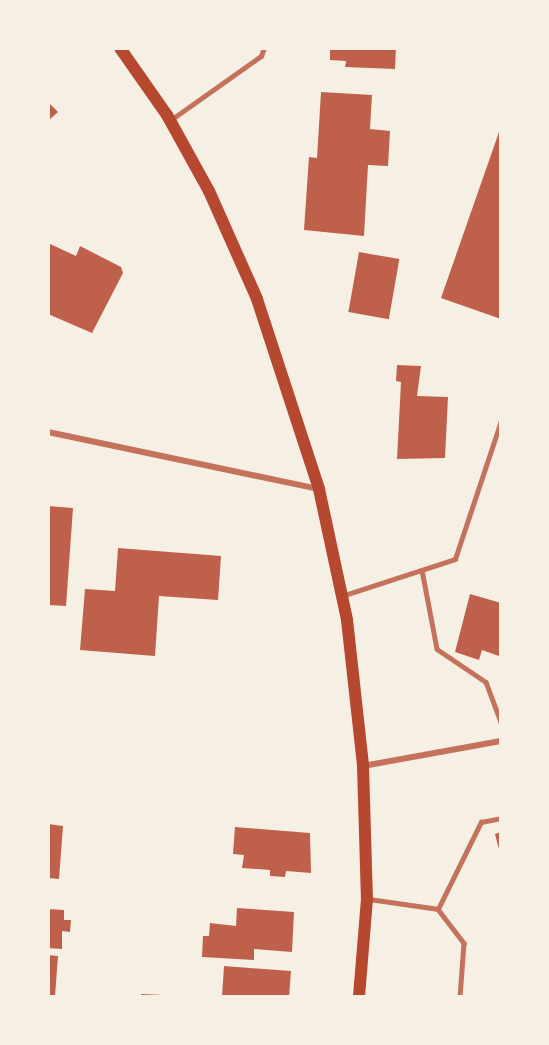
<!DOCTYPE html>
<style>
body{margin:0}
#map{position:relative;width:549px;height:1045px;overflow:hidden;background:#f6efe4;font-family:Quicksand,sans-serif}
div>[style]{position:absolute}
.building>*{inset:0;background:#bf614a;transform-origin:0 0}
.service>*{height:4.5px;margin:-2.25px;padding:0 2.25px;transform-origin:2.25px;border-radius:2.25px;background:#c5725c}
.minor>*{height:6px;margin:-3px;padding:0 3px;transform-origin:3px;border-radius:3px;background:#c5725c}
.secondary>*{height:12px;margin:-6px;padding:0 6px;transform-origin:6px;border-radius:6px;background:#b5482f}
span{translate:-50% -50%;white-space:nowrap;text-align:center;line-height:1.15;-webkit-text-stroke:5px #f6efe4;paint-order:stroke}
.frame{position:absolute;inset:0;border:50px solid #f6efe4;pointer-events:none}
</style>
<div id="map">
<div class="building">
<div style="clip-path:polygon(330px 48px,396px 48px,395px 69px,345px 67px,346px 61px,330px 60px)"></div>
<div style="clip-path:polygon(321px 92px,372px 95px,370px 129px,390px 131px,388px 166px,368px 165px,364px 236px,304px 230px,309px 157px,317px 158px)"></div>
<div style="clip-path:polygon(48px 102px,58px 112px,48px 121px)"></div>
<div style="clip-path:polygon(499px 132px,501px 133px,501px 319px,441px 298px)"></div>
<div style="clip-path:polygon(48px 243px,76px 256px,80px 246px,121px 267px,123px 273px,92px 333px,48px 314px)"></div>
<div style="left:359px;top:252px;width:41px;height:61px;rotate:10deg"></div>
<div style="clip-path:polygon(397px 365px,421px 366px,417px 396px,448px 397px,445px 458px,397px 459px,401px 382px,396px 381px)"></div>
<div style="clip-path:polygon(48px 506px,73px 508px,66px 606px,48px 605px)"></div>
<div style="clip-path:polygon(118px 548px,221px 556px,218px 600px,159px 596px,155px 656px,80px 650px,85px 589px,115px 591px)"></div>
<div style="clip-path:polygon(470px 594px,501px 603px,499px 656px,482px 650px,479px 660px,455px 652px)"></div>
<div style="clip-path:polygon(48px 824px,63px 826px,59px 879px,48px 878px)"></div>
<div style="clip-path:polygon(235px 827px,310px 833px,311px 873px,286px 871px,285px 877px,270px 876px,270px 870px,242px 868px,244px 855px,233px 854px)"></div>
<div style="clip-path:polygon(501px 832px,501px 853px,500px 853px,495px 834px)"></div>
<div style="clip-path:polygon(237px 908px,294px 912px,292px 952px,254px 949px,254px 960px,202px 957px,203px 936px,209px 936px,210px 923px,236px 926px)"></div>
<div style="clip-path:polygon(48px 909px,64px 910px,64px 920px,71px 920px,70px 932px,62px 931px,62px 949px,48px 948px)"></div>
<div style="clip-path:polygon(48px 955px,58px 956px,55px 996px,48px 995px)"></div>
<div style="clip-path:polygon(224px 966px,291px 971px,289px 997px,222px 997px)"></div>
<div style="clip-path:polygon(141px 994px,164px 995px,164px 997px,141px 997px)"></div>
</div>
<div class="service">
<div style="left:172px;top:119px;width:109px;rotate:-35.3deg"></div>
<div style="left:261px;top:56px;width:9px;rotate:-69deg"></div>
<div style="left:422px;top:570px;width:80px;rotate:79.2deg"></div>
<div style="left:437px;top:649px;width:59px;rotate:34deg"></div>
<div style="left:486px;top:682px;width:43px;rotate:69.4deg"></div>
<div style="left:342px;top:596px;width:119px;rotate:-18.1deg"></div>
<div style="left:455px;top:559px;width:145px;rotate:-71.6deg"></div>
<div style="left:369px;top:899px;width:70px;rotate:8.2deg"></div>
<div style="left:438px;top:909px;width:43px;rotate:52.6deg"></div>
<div style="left:464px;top:943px;width:54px;rotate:94.2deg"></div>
<div style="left:438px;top:909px;width:97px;rotate:-63.7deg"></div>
<div style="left:481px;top:822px;width:20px;rotate:-11deg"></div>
</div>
<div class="minor">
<div style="left:48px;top:432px;width:276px;rotate:11.9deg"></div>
<div style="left:363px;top:766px;width:140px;rotate:-10.3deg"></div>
</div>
<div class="secondary">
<div style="left:120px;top:48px;width:82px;rotate:55deg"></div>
<div style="left:167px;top:115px;width:87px;rotate:61.1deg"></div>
<div style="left:209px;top:191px;width:118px;rotate:66deg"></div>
<div style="left:257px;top:299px;width:200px;rotate:71.9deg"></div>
<div style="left:319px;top:489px;width:134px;rotate:77.9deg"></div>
<div style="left:347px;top:620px;width:147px;rotate:83.7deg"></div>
<div style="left:363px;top:766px;width:133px;rotate:88.3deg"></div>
<div style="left:367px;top:899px;width:98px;rotate:94.7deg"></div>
</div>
<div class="frame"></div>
</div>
